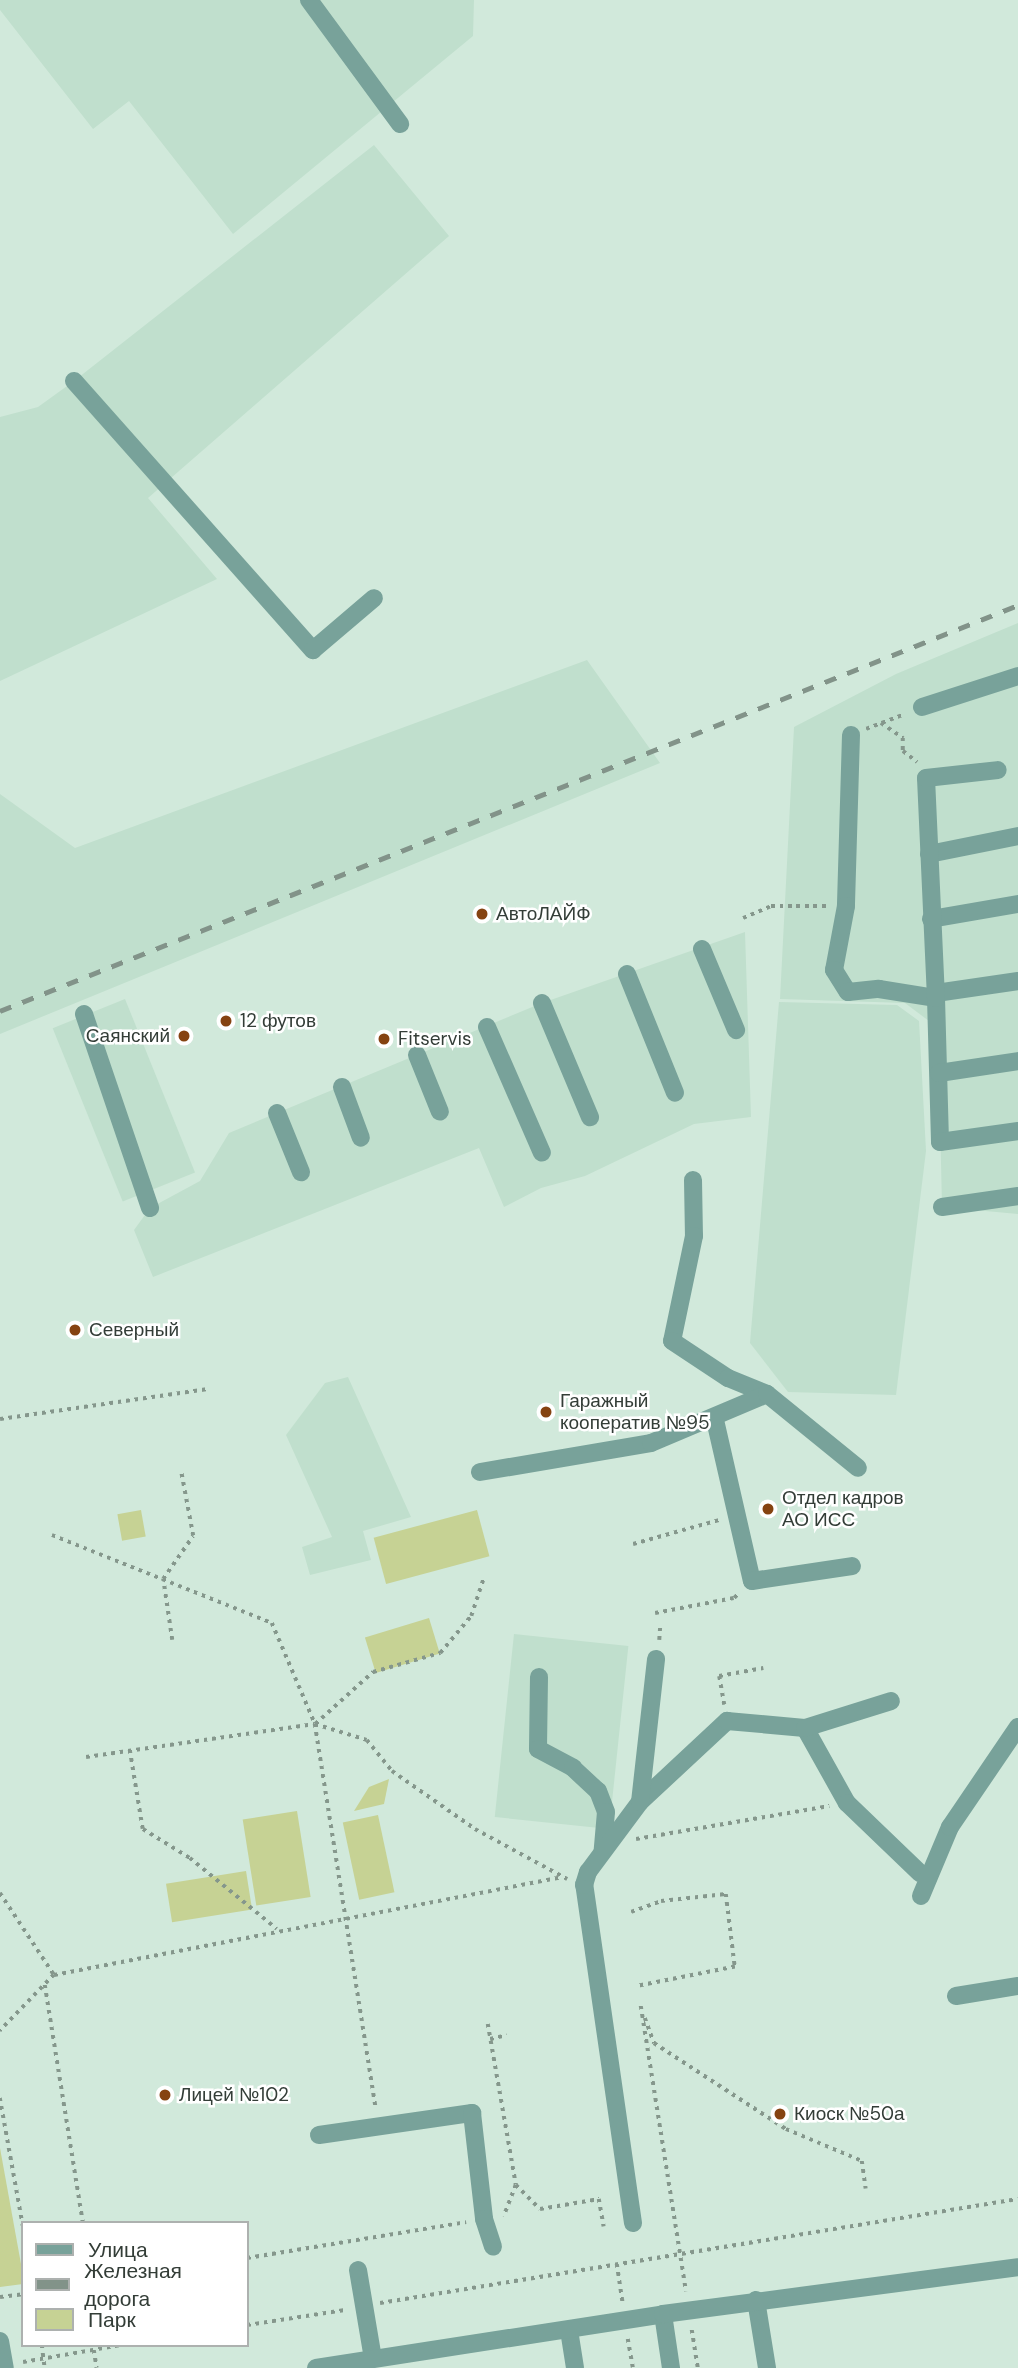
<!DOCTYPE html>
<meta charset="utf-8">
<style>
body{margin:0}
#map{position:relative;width:1018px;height:2368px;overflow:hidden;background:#d1e9db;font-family:"DM Sans",sans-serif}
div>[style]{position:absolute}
.built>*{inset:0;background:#c0dfcd;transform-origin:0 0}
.green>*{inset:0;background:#c6d294;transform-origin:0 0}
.path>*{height:3.5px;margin-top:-1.75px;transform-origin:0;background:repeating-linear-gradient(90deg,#85978c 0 3.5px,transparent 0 8.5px)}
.minor>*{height:18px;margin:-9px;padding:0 9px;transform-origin:9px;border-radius:9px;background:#78a29a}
.rail>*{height:5px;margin-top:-2.5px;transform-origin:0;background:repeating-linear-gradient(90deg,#829389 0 12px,transparent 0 24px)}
.dots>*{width:19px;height:19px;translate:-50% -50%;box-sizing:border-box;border:4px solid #fff;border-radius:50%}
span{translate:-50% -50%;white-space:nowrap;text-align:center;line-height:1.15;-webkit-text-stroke:5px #fff;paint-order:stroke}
.poi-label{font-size:19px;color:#333d37}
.left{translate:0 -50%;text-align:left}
.right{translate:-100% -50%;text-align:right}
.legend{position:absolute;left:21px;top:2221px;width:228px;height:126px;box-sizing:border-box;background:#fff;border:2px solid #adb1af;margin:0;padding:9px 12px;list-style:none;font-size:21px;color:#333d37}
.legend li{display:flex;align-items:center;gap:14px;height:35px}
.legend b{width:35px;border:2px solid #adb1af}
</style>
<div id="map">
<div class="built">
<div style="clip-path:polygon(0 0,474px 0,473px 36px,233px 234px,129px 101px,93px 129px,0 10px)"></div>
<div style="clip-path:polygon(374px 145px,449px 236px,148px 498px,217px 579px,0 681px,0 417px,38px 407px,74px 381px)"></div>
<div style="clip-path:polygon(1018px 623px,1018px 1214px,942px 1207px,939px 1073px,929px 1021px,905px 1003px,780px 999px,794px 727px,896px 674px)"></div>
<div style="clip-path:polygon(587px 660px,660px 763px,0 1034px,0 794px,75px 848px)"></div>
<div style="clip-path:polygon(745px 932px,751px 1117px,694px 1124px,585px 1176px,541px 1188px,504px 1207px,479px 1148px,153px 1277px,134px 1230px,150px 1208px,200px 1181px,229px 1133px,542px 1003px)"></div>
<div style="left:125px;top:999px;width:187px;height:78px;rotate:68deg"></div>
<div style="clip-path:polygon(779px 1002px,897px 1005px,919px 1021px,926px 1151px,896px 1395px,788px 1392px,750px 1343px)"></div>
<div style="clip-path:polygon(348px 1377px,411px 1517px,363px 1531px,371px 1560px,310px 1575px,302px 1547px,332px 1537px,286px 1435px,325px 1383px)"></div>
<div style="left:514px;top:1634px;width:115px;height:184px;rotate:6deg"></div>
</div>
<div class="green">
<div style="left:141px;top:1510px;width:27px;height:24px;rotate:80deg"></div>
<div style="left:477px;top:1510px;width:48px;height:107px;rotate:75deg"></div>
<div style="left:429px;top:1618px;width:37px;height:67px;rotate:73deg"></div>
<div style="clip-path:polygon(389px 1779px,384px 1804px,354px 1811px,369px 1787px)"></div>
<div style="left:297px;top:1811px;width:87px;height:55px;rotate:81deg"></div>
<div style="left:378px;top:1815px;width:79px;height:36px;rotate:78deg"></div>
<div style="left:246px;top:1871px;width:39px;height:81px;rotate:81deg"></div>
<div style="clip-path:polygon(0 2148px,23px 2275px,23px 2284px,0 2287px)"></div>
</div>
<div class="path">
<div style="left:881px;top:723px;width:27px;rotate:34deg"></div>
<div style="left:903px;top:738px;width:13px;rotate:90deg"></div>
<div style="left:903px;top:751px;width:18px;rotate:38deg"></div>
<div style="left:866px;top:729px;width:42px;rotate:-21deg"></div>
<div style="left:743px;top:918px;width:30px;rotate:-23deg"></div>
<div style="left:771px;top:906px;width:58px"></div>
<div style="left:0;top:1419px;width:210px;rotate:-8.2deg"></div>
<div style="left:52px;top:1535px;width:237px;rotate:21.8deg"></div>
<div style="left:272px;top:1623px;width:110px;rotate:66.9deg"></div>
<div style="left:315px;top:1724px;width:390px;rotate:81deg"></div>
<div style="left:633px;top:1544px;width:89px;rotate:-15.6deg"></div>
<div style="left:655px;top:1613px;width:80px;rotate:-10.8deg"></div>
<div style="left:734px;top:1598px;width:8px;rotate:-45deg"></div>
<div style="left:172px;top:1640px;width:62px;rotate:-98.4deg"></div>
<div style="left:163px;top:1579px;width:52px;rotate:-55.1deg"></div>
<div style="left:193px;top:1536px;width:65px;rotate:-100.6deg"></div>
<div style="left:659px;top:1640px;width:15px;rotate:-86deg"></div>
<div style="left:724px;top:1705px;width:29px;rotate:-100deg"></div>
<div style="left:719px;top:1676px;width:45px;rotate:-10.3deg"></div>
<div style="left:315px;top:1724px;width:78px;rotate:-41.9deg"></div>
<div style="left:373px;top:1672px;width:70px;rotate:-15.8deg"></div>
<div style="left:440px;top:1653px;width:48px;rotate:-50deg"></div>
<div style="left:471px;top:1616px;width:41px;rotate:-71.6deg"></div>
<div style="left:130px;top:1750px;width:80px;rotate:80.7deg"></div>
<div style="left:143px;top:1829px;width:55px;rotate:31.7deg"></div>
<div style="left:190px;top:1858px;width:112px;rotate:39.2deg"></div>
<div style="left:86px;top:1757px;width:231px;rotate:-8.2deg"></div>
<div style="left:315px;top:1724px;width:54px;rotate:17.1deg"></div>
<div style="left:367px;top:1740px;width:40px;rotate:51deg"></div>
<div style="left:392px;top:1771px;width:101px;rotate:34.9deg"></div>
<div style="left:475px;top:1829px;width:105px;rotate:28.5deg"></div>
<div style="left:636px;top:1839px;width:196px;rotate:-9.7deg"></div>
<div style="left:0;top:1893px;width:98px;rotate:56.6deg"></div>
<div style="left:54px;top:1975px;width:78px;rotate:134deg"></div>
<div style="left:631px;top:1912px;width:32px;rotate:-20deg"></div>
<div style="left:661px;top:1901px;width:65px;rotate:-6.1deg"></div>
<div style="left:726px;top:1894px;width:74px;rotate:83deg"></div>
<div style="left:735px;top:1967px;width:98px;rotate:168.8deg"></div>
<div style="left:54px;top:1975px;width:518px;rotate:-10.9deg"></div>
<div style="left:45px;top:1985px;width:241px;rotate:80.9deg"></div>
<div style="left:641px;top:2006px;width:289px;rotate:81deg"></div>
<div style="left:645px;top:2018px;width:27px;rotate:70deg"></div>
<div style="left:654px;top:2043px;width:158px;rotate:33.1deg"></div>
<div style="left:786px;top:2129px;width:82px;rotate:22.8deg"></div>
<div style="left:862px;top:2161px;width:28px;rotate:82deg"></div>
<div style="left:488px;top:2024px;width:163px;rotate:80.1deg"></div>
<div style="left:516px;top:2185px;width:34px;rotate:111deg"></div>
<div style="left:490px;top:2039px;width:17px;rotate:-13deg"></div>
<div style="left:0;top:2098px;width:130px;rotate:79.8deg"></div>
<div style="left:516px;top:2185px;width:34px;rotate:45deg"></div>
<div style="left:540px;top:2209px;width:60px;rotate:-9.6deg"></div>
<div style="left:599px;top:2199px;width:28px;rotate:80deg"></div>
<div style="left:247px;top:2258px;width:222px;rotate:-9.3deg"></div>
<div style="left:617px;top:2264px;width:40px;rotate:81.5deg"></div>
<div style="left:0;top:2297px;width:23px;rotate:-7deg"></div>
<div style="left:380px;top:2303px;width:646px;rotate:-9.26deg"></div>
<div style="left:247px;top:2325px;width:99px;rotate:-8.7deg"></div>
<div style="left:692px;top:2330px;width:38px;rotate:81deg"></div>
<div style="left:628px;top:2339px;width:29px;rotate:80deg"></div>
<div style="left:42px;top:2345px;width:23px;rotate:83deg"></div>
<div style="left:94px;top:2350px;width:18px;rotate:81deg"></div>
<div style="left:23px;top:2362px;width:99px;rotate:-9.8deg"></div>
</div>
<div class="minor">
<div style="left:309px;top:0;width:154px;rotate:53.7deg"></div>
<div style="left:74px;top:381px;width:360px;rotate:48.4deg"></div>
<div style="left:313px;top:650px;width:80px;rotate:-40.4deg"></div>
<div style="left:922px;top:707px;width:101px;rotate:-17.9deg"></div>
<div style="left:851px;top:735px;width:171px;rotate:91.7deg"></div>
<div style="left:846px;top:906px;width:65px;rotate:100.6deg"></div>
<div style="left:834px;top:970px;width:26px;rotate:58deg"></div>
<div style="left:848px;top:992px;width:31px;rotate:-6deg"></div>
<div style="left:879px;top:989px;width:58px;rotate:9deg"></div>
<div style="left:936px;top:998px;width:144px;rotate:88.4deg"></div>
<div style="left:940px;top:1142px;width:79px;rotate:-8deg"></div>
<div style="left:929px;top:854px;width:91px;rotate:-11.4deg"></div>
<div style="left:931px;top:919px;width:88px;rotate:-9.8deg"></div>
<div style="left:702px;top:949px;width:88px;rotate:67.2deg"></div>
<div style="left:627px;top:974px;width:128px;rotate:68deg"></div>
<div style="left:936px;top:993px;width:83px;rotate:-8.3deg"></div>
<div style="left:936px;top:998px;width:220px;rotate:-92.6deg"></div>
<div style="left:926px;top:778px;width:72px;rotate:-6.3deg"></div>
<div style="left:542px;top:1003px;width:124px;rotate:67.2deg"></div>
<div style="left:84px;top:1014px;width:205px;rotate:71.2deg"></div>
<div style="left:487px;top:1027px;width:137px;rotate:66.4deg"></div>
<div style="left:417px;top:1055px;width:61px;rotate:68deg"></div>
<div style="left:939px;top:1073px;width:80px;rotate:-8.6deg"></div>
<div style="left:342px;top:1087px;width:54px;rotate:69.6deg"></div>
<div style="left:277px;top:1113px;width:64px;rotate:67.9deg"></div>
<div style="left:693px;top:1180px;width:56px;rotate:89deg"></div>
<div style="left:694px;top:1236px;width:107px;rotate:101.8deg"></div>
<div style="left:672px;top:1341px;width:67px;rotate:33.5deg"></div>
<div style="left:728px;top:1378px;width:42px;rotate:22.3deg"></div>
<div style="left:942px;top:1207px;width:77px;rotate:-8.2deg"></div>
<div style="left:715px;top:1420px;width:165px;rotate:77.1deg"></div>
<div style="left:752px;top:1581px;width:101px;rotate:-8.5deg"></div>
<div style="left:480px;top:1472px;width:173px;rotate:-9.6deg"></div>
<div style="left:651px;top:1443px;width:126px;rotate:-22.9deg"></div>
<div style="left:767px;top:1394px;width:117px;rotate:39.1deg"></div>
<div style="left:539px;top:1677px;width:72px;rotate:90.8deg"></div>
<div style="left:538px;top:1749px;width:40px;rotate:28deg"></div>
<div style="left:573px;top:1768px;width:34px;rotate:43deg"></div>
<div style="left:598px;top:1791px;width:22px;rotate:69deg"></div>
<div style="left:606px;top:1812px;width:38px;rotate:95deg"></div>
<div style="left:805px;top:1728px;width:86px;rotate:60.8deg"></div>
<div style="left:847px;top:1803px;width:101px;rotate:43.8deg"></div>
<div style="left:640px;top:1802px;width:119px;rotate:-43deg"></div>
<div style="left:727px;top:1721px;width:78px;rotate:5.1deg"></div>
<div style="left:805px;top:1728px;width:90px;rotate:-17.4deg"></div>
<div style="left:921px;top:1896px;width:75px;rotate:-67.2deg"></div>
<div style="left:950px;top:1827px;width:121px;rotate:-55.8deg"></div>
<div style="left:956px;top:1996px;width:63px;rotate:-9.2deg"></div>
<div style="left:319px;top:2135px;width:155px;rotate:-8.2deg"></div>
<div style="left:472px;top:2113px;width:107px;rotate:83.5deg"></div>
<div style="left:484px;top:2219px;width:29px;rotate:72deg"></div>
<div style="left:633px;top:2223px;width:342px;rotate:-98.2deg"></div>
<div style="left:584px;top:1885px;width:14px;rotate:-73deg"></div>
<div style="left:588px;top:1872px;width:87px;rotate:-53.4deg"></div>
<div style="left:640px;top:1802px;width:144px;rotate:-83.6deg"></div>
<div style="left:358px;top:2270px;width:90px;rotate:80.4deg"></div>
<div style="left:756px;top:2300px;width:69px;rotate:80.8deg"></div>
<div style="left:663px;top:2314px;width:55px;rotate:81.6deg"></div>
<div style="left:569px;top:2330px;width:38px;rotate:81deg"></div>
<div style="left:0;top:2341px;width:27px;rotate:80deg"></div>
<div style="left:316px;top:2368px;width:351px;rotate:-8.8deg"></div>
<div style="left:663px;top:2314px;width:358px;rotate:-7.5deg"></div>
</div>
<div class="rail">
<div style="left:0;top:1011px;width:1096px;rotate:-21.74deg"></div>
</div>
<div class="dots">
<div style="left:482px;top:914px;background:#854311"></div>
<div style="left:226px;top:1021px;background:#854311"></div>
<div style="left:184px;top:1036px;background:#854311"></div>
<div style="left:384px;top:1039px;background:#854311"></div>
<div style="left:75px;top:1330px;background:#854311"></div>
<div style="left:546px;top:1412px;background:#854311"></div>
<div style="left:768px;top:1509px;background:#854311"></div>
<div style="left:165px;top:2095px;background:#854311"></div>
<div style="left:780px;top:2114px;background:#854311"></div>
</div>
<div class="poi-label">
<span class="left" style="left:496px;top:914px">АвтоЛАЙФ</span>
<span class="left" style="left:240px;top:1021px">12 футов</span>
<span class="right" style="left:170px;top:1036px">Саянский</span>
<span class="left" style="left:398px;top:1039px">Fitservis</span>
<span class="left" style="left:89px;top:1330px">Северный</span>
<span class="left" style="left:560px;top:1412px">Гаражный<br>кооператив №95</span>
<span class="left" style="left:782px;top:1509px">Отдел кадров<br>АО ИСС</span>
<span class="left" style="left:179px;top:2095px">Лицей №102</span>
<span class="left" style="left:794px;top:2114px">Киоск №50а</span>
</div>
<ul class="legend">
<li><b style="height:9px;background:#78a29a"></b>Улица</li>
<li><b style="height:9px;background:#829389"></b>Железная дорога</li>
<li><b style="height:19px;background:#c6d294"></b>Парк</li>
</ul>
</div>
